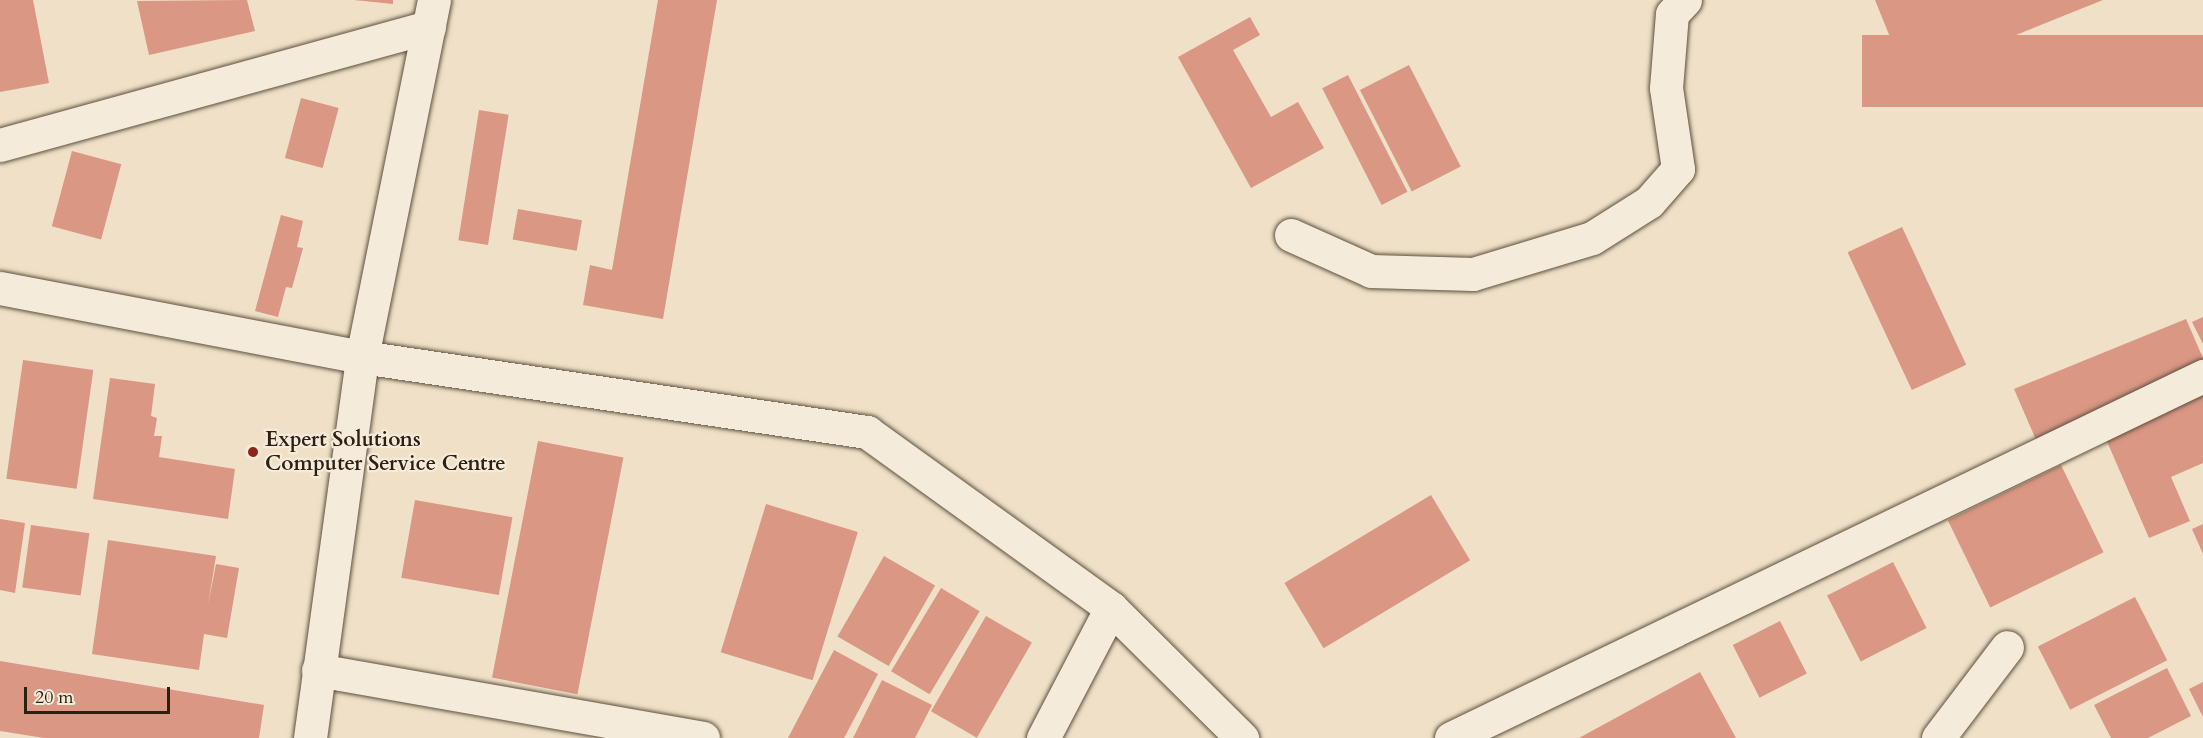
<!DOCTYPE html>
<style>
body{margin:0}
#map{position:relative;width:2203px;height:738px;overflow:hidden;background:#efe0c7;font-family:Cardo,serif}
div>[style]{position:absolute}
.building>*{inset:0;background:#d99784;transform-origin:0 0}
.roads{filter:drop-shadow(0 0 2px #5e503e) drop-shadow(0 0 2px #5e503e)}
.minor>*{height:33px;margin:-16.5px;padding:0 16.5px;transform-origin:16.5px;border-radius:16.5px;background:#f5ebdb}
.dots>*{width:16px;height:16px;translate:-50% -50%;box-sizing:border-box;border:3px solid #f5ebdb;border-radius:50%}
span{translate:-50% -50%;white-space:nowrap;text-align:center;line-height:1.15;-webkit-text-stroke:4.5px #f5ebdb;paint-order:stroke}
.poi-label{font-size:21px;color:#2e2010;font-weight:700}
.left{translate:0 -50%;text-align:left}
.scale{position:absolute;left:24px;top:687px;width:146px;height:27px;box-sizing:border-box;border:3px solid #2e2010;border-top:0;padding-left:8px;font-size:18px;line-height:21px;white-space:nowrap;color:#2e2010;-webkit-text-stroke:4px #f5ebdb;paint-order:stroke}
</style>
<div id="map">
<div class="building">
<div style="clip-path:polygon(0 0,33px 0,49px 83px,0 92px)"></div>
<div style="clip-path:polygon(247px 0,255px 31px,149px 55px,137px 1px)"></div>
<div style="clip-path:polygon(354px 0,393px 0,393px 4px)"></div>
<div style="clip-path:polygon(658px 0,717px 0,663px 319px,583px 305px,590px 265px,612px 270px)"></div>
<div style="clip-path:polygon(1875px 0,2103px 0,1907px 79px)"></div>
<div style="clip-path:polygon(1250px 17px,1260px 35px,1233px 50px,1271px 117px,1298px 102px,1324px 148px,1251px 188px,1178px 57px)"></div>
<div style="left:2203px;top:35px;width:72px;height:341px;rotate:90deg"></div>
<div style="left:1409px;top:65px;width:114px;height:55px;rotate:63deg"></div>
<div style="left:1348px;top:75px;width:131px;height:29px;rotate:63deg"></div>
<div style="left:301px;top:98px;width:39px;height:62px;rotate:15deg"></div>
<div style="left:479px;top:110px;width:30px;height:132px;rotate:9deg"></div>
<div style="left:72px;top:151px;width:51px;height:78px;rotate:15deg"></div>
<div style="left:518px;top:209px;width:65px;height:31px;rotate:10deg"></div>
<div style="clip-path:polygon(281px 215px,303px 221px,297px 247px,303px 248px,292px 288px,286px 287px,278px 317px,255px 311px)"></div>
<div style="left:1902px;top:227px;width:152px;height:60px;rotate:65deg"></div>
<div style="clip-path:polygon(2203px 317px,2203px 344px,2192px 322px)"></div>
<div style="clip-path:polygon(2186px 319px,2203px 358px,2203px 372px,2036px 440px,2014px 389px)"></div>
<div style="left:23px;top:360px;width:71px;height:120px;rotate:8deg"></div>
<div style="clip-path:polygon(110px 378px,155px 384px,151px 416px,157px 418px,154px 436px,162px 436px,159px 457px,235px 469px,228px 519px,93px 499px)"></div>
<div style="clip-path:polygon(2203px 395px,2203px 463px,2171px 477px,2190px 521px,2149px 538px,2105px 437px)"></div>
<div style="left:538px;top:441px;width:87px;height:241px;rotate:11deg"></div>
<div style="left:2061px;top:465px;width:97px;height:126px;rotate:64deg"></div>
<div style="left:1431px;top:495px;width:76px;height:171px;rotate:59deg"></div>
<div style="left:415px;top:500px;width:99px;height:79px;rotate:10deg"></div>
<div style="left:766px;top:504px;width:96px;height:155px;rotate:17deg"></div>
<div style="clip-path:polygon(0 519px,25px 523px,15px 593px,0 590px)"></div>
<div style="clip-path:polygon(2203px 524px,2203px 554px,2192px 529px)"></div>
<div style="left:31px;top:525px;width:59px;height:63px;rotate:8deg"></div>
<div style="clip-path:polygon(108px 540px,216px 556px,208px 605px,216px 564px,239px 568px,227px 638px,204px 634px,199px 670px,92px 654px)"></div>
<div style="left:884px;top:556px;width:59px;height:93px;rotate:30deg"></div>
<div style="left:1893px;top:562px;width:74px;height:74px;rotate:63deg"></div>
<div style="left:941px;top:588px;width:45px;height:97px;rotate:31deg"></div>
<div style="left:2135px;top:597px;width:71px;height:109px;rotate:63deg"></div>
<div style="left:986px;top:616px;width:53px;height:110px;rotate:30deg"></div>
<div style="left:1780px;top:621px;width:59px;height:53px;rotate:63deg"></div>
<div style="clip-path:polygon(834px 650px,878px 674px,844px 738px,788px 738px)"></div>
<div style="clip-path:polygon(0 661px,264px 705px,259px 738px,44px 738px,0 731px)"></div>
<div style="clip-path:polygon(2167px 668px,2191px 716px,2148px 738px,2111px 738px,2094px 705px)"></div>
<div style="clip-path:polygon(1700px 672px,1736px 738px,1579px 738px)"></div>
<div style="clip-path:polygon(882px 680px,932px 705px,915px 738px,853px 738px)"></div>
<div style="clip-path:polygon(2203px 682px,2203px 717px,2189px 689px)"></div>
</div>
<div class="roads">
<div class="minor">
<div style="left:0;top:145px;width:445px;rotate:-15.4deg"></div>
<div style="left:1291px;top:235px;width:88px;rotate:24.2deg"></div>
<div style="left:1371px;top:271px;width:102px;rotate:1.7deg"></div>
<div style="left:1473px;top:274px;width:124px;rotate:-16.8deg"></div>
<div style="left:1592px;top:238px;width:67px;rotate:-32.3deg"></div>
<div style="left:1649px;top:202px;width:44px;rotate:-48.7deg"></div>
<div style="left:1678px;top:169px;width:82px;rotate:-98.4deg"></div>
<div style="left:1666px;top:88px;width:74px;rotate:-85.4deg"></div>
<div style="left:1672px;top:14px;width:19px;rotate:-47deg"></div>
<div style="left:0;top:288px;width:369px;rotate:10.8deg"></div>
<div style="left:362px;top:357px;width:511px;rotate:8.45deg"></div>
<div style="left:867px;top:432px;width:301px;rotate:35.8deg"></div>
<div style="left:1111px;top:608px;width:147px;rotate:117.6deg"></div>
<div style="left:1111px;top:608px;width:185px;rotate:44.8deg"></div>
<div style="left:318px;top:670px;width:391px;rotate:10deg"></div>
<div style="left:310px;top:738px;width:385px;rotate:-82.2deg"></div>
<div style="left:362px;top:357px;width:364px;rotate:-78.6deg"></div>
<div style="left:1451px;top:738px;width:835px;rotate:-25.71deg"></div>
<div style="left:1938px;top:738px;width:114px;rotate:-52.8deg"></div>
</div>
</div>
<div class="dots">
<div style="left:253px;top:452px;background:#8f2418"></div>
</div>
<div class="poi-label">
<span class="left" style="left:265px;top:452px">Expert Solutions<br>Computer Service Centre</span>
</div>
<div class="scale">20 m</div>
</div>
